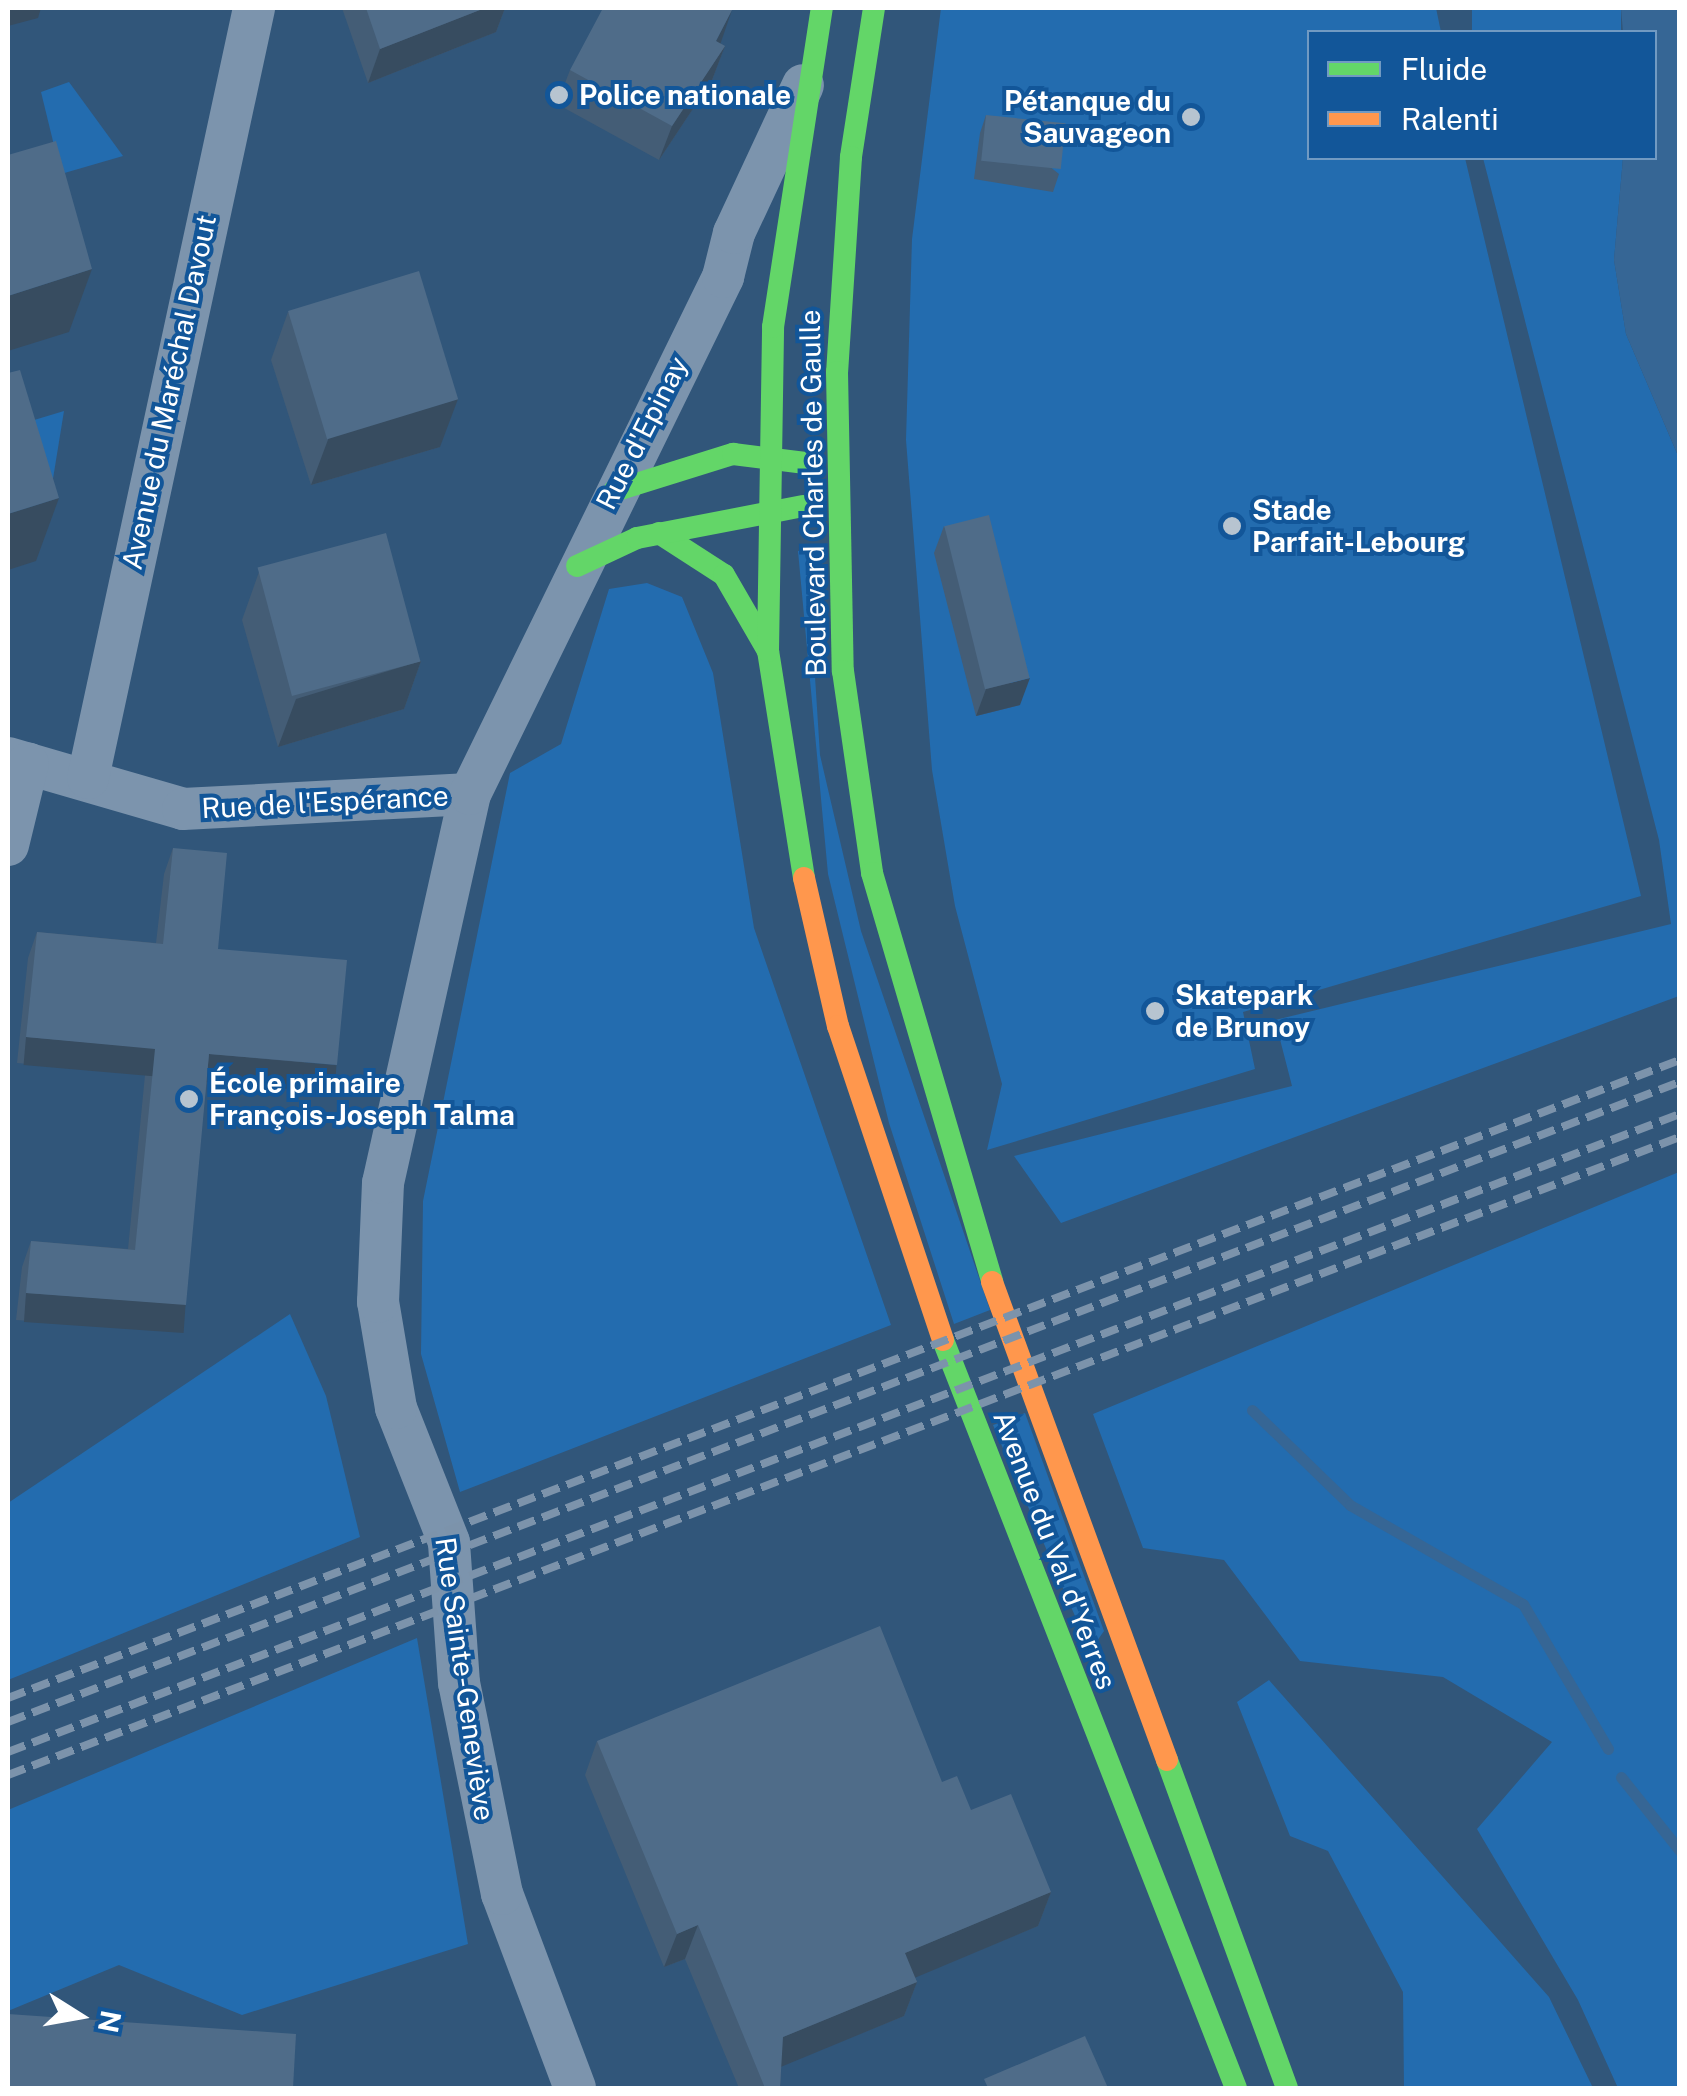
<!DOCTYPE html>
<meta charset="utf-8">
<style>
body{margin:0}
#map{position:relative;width:1687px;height:2096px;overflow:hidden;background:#31567a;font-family:"Public Sans",sans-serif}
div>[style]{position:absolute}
.green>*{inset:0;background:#236caf;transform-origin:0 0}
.water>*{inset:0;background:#366695}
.stream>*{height:11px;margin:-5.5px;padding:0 5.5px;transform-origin:5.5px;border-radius:5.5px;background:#366695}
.street>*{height:42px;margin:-21px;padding:0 21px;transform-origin:21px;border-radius:21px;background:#7c94ad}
.fast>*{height:22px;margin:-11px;padding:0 11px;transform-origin:11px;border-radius:11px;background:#63d668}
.slow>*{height:22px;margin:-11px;padding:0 11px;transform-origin:11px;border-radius:11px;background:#ff974d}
.rail>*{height:8px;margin-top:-4px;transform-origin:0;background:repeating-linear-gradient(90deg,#7c93ab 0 18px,transparent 0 26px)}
.wall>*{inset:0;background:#445d76}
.shaded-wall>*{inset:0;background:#374c60;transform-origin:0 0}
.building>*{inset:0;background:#4f6c89;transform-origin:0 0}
.dots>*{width:28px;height:28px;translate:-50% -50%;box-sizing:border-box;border:5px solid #125699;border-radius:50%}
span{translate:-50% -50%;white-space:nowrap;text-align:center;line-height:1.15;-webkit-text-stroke:8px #125699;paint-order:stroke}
.poi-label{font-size:28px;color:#fff;font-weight:700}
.left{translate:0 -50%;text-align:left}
.right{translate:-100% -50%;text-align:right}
.street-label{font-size:28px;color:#fff}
.frame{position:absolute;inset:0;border:10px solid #fff;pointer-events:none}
.legend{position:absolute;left:1307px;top:30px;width:350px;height:130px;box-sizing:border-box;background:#125699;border:2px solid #719ac2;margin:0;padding:12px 18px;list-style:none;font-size:30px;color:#fff}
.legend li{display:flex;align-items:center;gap:20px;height:50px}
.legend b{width:50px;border:2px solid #719ac2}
.north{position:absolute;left:30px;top:1966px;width:100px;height:100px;-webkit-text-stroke:8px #125699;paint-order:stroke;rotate:101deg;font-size:28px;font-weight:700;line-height:40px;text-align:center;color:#fff}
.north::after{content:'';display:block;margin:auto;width:35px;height:45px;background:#fff;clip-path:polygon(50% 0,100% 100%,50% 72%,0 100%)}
</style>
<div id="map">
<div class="green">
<div style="clip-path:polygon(941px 8px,1436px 8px,1441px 32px,1310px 32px,1310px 158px,1465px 158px,1641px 896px,1243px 1012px,1255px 1069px,987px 1150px,1002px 1084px,955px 906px,932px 770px,906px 440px,912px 239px)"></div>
<div style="left:1472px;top:8px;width:149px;height:24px"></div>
<div style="clip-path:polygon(69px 82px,123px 156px,61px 174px,41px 92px)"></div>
<div style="clip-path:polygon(1483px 158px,1623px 158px,1614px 260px,1626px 334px,1679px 458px,1679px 996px,1061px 1223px,1014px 1156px,1292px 1086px,1275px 1020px,1671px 924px,1659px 840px)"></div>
<div style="clip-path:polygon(64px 411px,51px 491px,11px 427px)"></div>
<div style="clip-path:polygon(798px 551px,807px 551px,820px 755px,861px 931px,990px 1310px,954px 1324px,889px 1123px,828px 874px)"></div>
<div style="clip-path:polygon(647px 583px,682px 597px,713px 673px,754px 928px,891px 1325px,460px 1492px,421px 1354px,423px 1201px,510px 773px,561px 744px,609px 589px)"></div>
<div style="clip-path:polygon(1679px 1172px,1679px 2088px,1618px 2088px,1578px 2000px,1477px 1829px,1552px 1742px,1443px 1677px,1300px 1661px,1224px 1560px,1143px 1548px,1093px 1414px)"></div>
<div style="clip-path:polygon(290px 1314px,326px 1396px,360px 1537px,8px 1680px,8px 1503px)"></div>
<div style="clip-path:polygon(1025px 1413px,1104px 1631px,1090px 1651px,993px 1425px)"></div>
<div style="clip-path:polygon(417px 1638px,468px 1944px,242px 2015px,119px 1965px,8px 2011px,8px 1810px)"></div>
<div style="clip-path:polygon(1269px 1680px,1549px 1997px,1593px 2088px,1404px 2088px,1403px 1992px,1328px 1851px,1290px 1836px,1237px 1702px)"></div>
</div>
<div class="water">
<div style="clip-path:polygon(1621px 8px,1679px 8px,1679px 458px,1626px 334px,1614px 260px,1623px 158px,1654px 158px,1654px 32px,1623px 32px)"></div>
</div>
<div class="stream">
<div style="left:1252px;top:1410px;width:136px;rotate:44.1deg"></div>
<div style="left:1350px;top:1505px;width:199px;rotate:29.8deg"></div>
<div style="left:1523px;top:1604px;width:168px;rotate:59.6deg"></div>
<div style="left:1621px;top:1777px;width:95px;rotate:51.4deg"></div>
</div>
<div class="street">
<div style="left:8px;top:758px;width:182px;rotate:16.2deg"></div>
<div style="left:183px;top:809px;width:287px;rotate:-3deg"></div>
<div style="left:88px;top:778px;width:788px;rotate:-77.83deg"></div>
<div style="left:8px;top:845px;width:84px;rotate:-76.3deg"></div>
<div style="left:575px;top:2088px;width:207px;rotate:-110.6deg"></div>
<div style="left:502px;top:1894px;width:215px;rotate:-101.5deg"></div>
<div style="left:459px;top:1683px;width:141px;rotate:-94.1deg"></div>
<div style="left:449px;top:1542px;width:144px;rotate:-111.6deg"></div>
<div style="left:396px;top:1408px;width:108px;rotate:-99.6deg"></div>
<div style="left:378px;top:1302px;width:119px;rotate:-87.6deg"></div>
<div style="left:383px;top:1183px;width:399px;rotate:-77.4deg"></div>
<div style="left:470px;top:794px;width:576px;rotate:-63.92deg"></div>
<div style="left:723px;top:277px;width:45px;rotate:-76deg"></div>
<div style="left:734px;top:233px;width:163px;rotate:-65deg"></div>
</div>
<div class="fast">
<div style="left:874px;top:8px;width:151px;rotate:98.8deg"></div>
<div style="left:851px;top:157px;width:215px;rotate:93.7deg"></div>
<div style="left:837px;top:372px;width:299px;rotate:88.9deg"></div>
<div style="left:843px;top:671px;width:204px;rotate:81.8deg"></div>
<div style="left:872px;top:873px;width:426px;rotate:73.6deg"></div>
<div style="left:614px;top:491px;width:125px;rotate:-17.3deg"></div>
<div style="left:733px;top:454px;width:73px;rotate:7.1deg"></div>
<div style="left:659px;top:533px;width:77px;rotate:32.9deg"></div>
<div style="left:724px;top:575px;width:88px;rotate:59.9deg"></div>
<div style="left:577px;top:566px;width:66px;rotate:-25deg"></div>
<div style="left:637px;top:538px;width:169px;rotate:-10.9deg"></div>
<div style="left:804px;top:878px;width:230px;rotate:-99deg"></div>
<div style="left:768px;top:651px;width:324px;rotate:-89.1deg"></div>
<div style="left:773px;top:327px;width:323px;rotate:-81.3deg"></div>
<div style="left:943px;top:1340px;width:803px;rotate:68.61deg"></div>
<div style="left:1167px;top:1760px;width:349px;rotate:69.9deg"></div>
</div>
<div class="slow">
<div style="left:804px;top:878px;width:152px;rotate:77.1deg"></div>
<div style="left:838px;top:1026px;width:331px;rotate:71.5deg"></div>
<div style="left:992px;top:1282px;width:509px;rotate:69.89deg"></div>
</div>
<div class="rail">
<div style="left:8px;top:1698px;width:1790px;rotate:-20.89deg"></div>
<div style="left:8px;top:1722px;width:1790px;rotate:-20.95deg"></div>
<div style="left:8px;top:1752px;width:1790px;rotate:-20.89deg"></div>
<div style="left:8px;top:1775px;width:1790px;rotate:-20.89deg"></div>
</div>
<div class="wall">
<div style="clip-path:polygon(342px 8px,505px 8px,496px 32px,368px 83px)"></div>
<div style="clip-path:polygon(720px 43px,725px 46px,712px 80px,659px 160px,557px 104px,570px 70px)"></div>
<div style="clip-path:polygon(986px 115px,1059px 174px,1053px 192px,974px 179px,980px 133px)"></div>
<div style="clip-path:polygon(288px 312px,440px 447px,311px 485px,271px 360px)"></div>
<div style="clip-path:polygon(944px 526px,1020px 705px,976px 716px,934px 553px)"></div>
<div style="clip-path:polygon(259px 572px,421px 661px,404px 709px,278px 747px,242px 620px)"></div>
<div style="clip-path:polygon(173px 848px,218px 949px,328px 1092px,207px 1081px,177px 1331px,16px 1320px,22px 1267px,31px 1241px,128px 1249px,145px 1075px,17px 1063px,28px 958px,37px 932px,156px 943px,164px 874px)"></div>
<div style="clip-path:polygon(597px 1741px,942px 1782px,1051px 1892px,1038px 1926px,915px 1977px,917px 1982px,904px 2016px,781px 2066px,780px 2088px,739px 2088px,685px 1959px,664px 1967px,585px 1775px)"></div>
</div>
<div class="shaded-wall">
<div style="clip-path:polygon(8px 8px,41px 8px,38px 18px,8px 26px)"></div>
<div style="clip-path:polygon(485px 8px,505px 8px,496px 32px,368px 83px,380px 49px)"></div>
<div style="clip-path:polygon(732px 10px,720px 45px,716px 41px)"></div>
<div style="clip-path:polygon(725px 46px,712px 80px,659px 160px,672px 126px)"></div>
<div style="clip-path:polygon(92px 269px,69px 332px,8px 351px,8px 296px)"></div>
<div style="clip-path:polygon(458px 399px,440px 447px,311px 485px,329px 437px)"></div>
<div style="clip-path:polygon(59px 498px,36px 561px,8px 570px,8px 514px)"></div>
<div style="clip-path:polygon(421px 661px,404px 709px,278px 747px,296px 699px)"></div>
<div style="clip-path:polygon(1030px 678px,1020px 705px,976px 716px,986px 689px)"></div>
<div style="left:26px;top:1037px;width:130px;height:28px;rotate:5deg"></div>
<div style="left:209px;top:1054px;width:128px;height:28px;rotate:5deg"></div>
<div style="left:26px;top:1293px;width:160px;height:29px;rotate:4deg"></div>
<div style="clip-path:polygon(1051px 1892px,1038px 1926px,893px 1987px,905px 1953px)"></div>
<div style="clip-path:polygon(698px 1925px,685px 1959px,664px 1967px,677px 1934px)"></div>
<div style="clip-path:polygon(917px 1982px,904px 2016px,771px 2071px,783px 2037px)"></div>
</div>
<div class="building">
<div style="clip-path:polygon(366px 8px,485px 8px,380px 49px)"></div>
<div style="clip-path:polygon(603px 8px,728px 8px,732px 10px,716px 41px,725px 46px,672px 126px,570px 70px)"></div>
<div style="left:986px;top:115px;width:80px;height:46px;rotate:6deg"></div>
<div style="clip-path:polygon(56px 141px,92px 269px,8px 296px,8px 155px)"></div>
<div style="left:419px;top:271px;width:134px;height:137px;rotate:73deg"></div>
<div style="clip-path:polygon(20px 370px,59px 498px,8px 514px,8px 373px)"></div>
<div style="left:989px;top:515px;width:168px;height:46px;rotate:76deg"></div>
<div style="left:386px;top:533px;width:133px;height:133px;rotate:75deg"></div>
<div style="clip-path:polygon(173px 848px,227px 853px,218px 949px,347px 960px,337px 1065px,209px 1054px,186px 1305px,26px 1293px,31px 1241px,135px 1250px,155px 1049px,26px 1037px,37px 932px,163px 944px)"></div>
<div style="clip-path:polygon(880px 1626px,942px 1782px,957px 1776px,971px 1810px,1011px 1794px,1051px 1892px,905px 1953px,917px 1982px,783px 2037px,780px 2088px,765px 2088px,698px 1925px,677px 1934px,597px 1741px)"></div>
<div style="clip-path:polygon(8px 2014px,296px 2034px,293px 2088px,8px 2088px)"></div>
<div style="clip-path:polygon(1085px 2036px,1108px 2088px,988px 2088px,984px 2079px)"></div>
</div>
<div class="dots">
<div style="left:559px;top:95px;background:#b7c4d0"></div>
<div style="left:1191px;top:117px;background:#b7c4d0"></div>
<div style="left:1232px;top:526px;background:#b7c4d0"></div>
<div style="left:1155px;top:1011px;background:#b7c4d0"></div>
<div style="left:189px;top:1099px;background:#b7c4d0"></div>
</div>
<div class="poi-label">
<span class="left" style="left:579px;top:95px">Police nationale</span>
<span class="right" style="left:1171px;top:117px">Pétanque du<br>Sauvageon</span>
<span class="left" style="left:1252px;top:526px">Stade<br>Parfait-Lebourg</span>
<span class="left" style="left:1175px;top:1011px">Skatepark<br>de Brunoy</span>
<span class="left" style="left:209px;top:1099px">École primaire<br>François-Joseph Talma</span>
</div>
<div class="street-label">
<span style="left:169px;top:392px;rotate:-78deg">Avenue du Maréchal Davout</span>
<span style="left:642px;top:433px;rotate:-63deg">Rue d'Epinay</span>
<span style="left:813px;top:493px;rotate:-91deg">Boulevard Charles de Gaulle</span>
<span style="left:325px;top:802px;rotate:-3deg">Rue de l'Espérance</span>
<span style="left:1055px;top:1550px;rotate:69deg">Avenue du Val d'Yerres</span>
<span style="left:465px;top:1679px;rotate:82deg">Rue Sainte-Geneviève</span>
</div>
<div class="frame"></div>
<ul class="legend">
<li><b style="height:12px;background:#63d668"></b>Fluide</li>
<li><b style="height:12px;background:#ff974d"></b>Ralenti</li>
</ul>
<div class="north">N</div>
</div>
